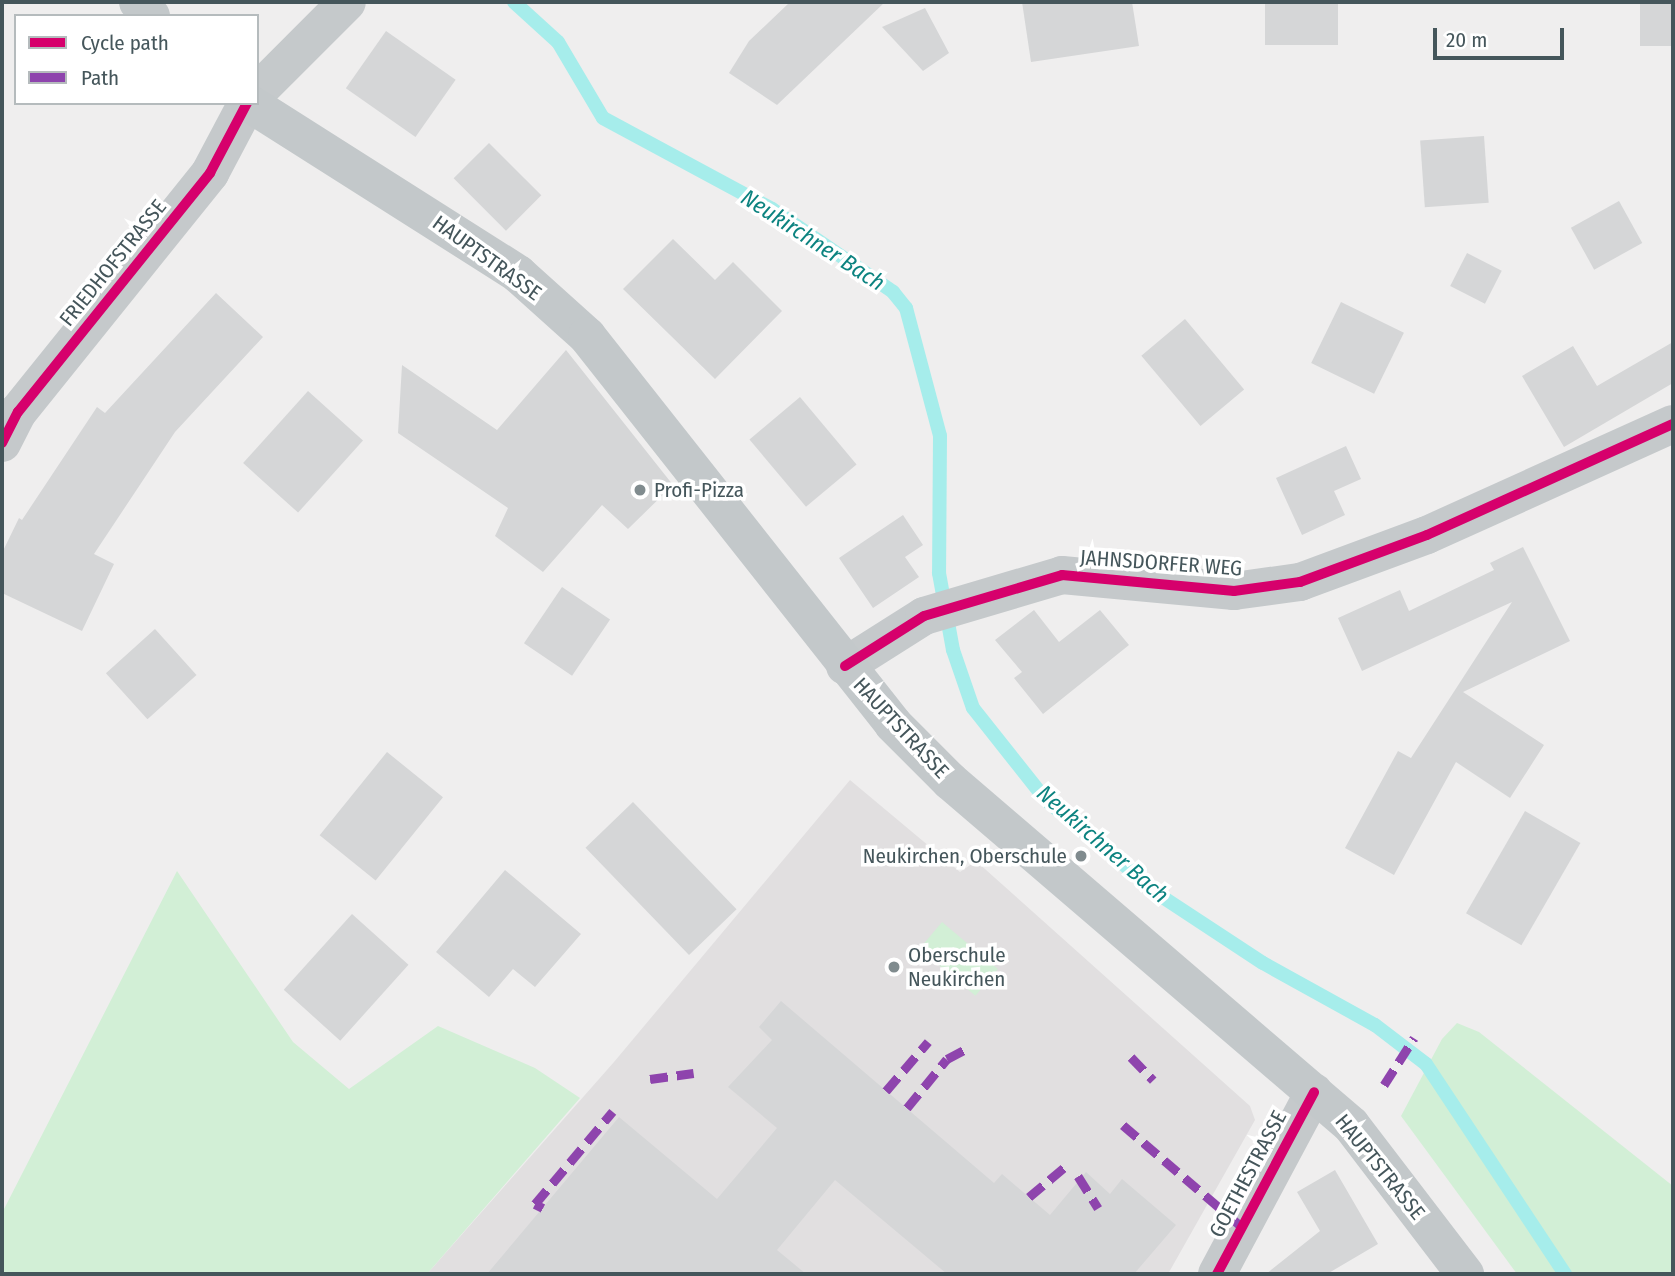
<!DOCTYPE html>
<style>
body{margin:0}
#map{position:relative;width:1675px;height:1276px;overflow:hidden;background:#efeeee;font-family:"Fira Sans Condensed",sans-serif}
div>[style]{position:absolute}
.education>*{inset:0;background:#e1dfe0}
.green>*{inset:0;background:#d2efd6;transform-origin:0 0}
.stream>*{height:14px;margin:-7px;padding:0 7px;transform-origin:7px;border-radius:7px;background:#a6edeb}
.building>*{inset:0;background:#d5d6d7;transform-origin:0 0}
.minor>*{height:38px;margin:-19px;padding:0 19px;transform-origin:19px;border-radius:19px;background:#c5c9cb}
.major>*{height:38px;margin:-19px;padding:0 19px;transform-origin:19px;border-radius:19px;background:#c3c8ca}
.quiet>*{height:9px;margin-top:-4.5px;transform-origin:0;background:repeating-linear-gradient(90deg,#8e44ad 0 18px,transparent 0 27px)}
.cycleway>*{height:10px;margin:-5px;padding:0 5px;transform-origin:5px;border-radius:5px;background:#d6006c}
.dots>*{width:19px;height:19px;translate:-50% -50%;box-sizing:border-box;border:4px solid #fff;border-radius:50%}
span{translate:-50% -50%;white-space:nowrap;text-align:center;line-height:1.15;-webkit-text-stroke:7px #fff;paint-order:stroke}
.street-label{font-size:21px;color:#45565b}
.poi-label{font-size:21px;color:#45565b}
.left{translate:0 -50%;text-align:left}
.right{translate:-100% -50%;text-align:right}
.water-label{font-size:23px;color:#0c8380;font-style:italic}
.frame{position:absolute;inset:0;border:4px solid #45565b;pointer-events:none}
.legend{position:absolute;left:14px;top:14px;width:245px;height:91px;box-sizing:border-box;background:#fff;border:2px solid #b5bbbd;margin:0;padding:9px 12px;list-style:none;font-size:21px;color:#45565b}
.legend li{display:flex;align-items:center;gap:14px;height:35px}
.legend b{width:35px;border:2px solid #b5bbbd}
.scale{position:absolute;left:1433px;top:28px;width:131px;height:32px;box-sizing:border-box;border:4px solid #45565b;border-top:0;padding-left:9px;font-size:21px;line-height:24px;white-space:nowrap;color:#45565b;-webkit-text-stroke:5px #fff;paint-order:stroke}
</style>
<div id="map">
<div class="education">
<div style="clip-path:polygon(850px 780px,960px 872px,976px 861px,1250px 1106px,1255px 1120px,1168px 1274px,427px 1274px,614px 1062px)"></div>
</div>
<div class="green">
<div style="clip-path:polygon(177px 871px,293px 1042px,349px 1089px,438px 1026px,535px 1068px,580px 1098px,427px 1274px,2px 1274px,2px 1213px)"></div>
<div style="left:942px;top:922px;width:73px;height:35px;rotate:40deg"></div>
<div style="clip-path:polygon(1457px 1023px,1479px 1032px,1673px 1186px,1673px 1274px,1517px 1274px,1401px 1116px,1442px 1039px)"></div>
</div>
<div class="stream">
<div style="left:514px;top:2px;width:59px;rotate:42.3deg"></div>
<div style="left:558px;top:42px;width:88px;rotate:59.4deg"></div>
<div style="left:603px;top:118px;width:192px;rotate:28.3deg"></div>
<div style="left:772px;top:209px;width:147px;rotate:34.4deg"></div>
<div style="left:893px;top:292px;width:21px;rotate:51deg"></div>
<div style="left:906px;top:308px;width:132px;rotate:75.1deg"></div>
<div style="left:940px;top:436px;width:137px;rotate:90.4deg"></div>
<div style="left:939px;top:573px;width:78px;rotate:79.7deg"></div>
<div style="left:953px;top:650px;width:61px;rotate:71deg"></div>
<div style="left:973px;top:708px;width:116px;rotate:51.6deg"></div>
<div style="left:1045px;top:799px;width:155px;rotate:39.8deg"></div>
<div style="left:1164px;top:898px;width:118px;rotate:33.3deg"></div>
<div style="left:1263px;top:963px;width:128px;rotate:29deg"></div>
<div style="left:1375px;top:1025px;width:64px;rotate:37.4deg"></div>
<div style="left:1426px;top:1064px;width:252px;rotate:56.5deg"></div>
</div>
<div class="building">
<div style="clip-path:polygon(790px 2px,885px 2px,777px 105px,729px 73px,749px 41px)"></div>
<div style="clip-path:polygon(1022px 2px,1132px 2px,1139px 46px,1031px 62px)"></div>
<div style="left:1265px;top:2px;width:73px;height:43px"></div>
<div style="left:1640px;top:2px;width:33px;height:44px"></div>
<div style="clip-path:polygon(925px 8px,949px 53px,923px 71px,882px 27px)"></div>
<div style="left:386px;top:31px;width:85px;height:70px;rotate:35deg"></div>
<div style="left:1484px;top:136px;width:67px;height:64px;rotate:86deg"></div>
<div style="left:489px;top:143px;width:74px;height:50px;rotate:45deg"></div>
<div style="left:1619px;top:201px;width:48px;height:55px;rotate:61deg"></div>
<div style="clip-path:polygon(673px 239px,715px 280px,733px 262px,782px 311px,715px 379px,623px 289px)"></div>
<div style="left:1467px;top:253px;width:39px;height:37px;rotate:27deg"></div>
<div style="clip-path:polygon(216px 293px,263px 337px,175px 432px,94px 554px,114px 564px,82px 631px,2px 593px,2px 553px,19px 518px,22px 520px,97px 407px,105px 413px)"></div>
<div style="left:1341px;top:302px;width:70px;height:68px;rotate:26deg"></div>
<div style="left:1185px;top:319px;width:92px;height:57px;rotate:50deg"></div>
<div style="clip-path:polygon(1673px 342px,1673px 383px,1564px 447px,1522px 376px,1573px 346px,1597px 386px)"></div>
<div style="clip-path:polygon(566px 350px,673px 485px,628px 529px,602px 505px,543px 572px,495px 536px,508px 508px,398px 433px,402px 365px,497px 430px)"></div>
<div style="left:308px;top:391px;width:74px;height:97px;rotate:42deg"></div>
<div style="left:800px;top:397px;width:88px;height:66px;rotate:50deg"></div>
<div style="clip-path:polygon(1346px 446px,1361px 479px,1334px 491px,1345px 515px,1302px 535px,1276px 478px)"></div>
<div style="clip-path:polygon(903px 515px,923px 545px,905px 557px,919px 577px,873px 608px,839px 558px)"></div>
<div style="clip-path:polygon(1523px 547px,1570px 641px,1463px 692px,1544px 745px,1510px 798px,1456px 762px,1394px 875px,1345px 848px,1398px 751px,1411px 758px,1512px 602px,1362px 671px,1338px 618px,1400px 590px,1409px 611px,1494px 570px,1490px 563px)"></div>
<div style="left:562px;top:587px;width:58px;height:68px;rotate:34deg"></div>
<div style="clip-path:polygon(1034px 610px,1059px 642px,1100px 610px,1129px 645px,1043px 714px,1014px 678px,1022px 672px,995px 640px)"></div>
<div style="left:155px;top:629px;width:62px;height:66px;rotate:48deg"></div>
<div style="left:387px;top:752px;width:72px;height:107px;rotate:39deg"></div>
<div style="left:633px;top:802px;width:149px;height:66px;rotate:46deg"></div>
<div style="left:1525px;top:811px;width:64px;height:118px;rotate:30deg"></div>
<div style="clip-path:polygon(505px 870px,581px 934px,535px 987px,513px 969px,489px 997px,436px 952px)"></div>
<div style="left:352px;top:914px;width:76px;height:102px;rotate:42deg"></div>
<div style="clip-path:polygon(781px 1001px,994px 1183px,1002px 1174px,1050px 1215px,1086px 1172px,1110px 1194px,1122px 1179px,1176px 1225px,1134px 1274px,947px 1274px,835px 1180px,777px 1250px,806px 1274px,487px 1274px,619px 1117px,717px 1199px,777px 1128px,728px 1087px,772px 1040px,759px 1027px)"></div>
<div style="clip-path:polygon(1335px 1170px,1378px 1244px,1327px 1274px,1266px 1274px,1320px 1231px,1297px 1192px)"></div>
</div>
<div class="minor">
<div style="left:257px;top:92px;width:127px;rotate:-45deg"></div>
<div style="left:2px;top:443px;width:35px;rotate:-63deg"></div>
<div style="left:18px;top:412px;width:307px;rotate:-51.2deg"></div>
<div style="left:210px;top:173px;width:79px;rotate:-62.1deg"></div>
<div style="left:845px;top:666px;width:93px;rotate:-32.3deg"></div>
<div style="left:924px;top:616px;width:144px;rotate:-16.5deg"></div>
<div style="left:1062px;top:575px;width:173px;rotate:5.3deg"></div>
<div style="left:1234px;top:591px;width:67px;rotate:-7.8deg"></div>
<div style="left:1300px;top:582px;width:135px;rotate:-20.3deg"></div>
<div style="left:1427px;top:535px;width:270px;rotate:-24.3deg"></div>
<div style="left:1217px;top:1274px;width:206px;rotate:-61.9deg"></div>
</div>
<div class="major">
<div style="left:138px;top:2px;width:19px;rotate:47deg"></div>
<div style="left:249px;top:103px;width:319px;rotate:32.4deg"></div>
<div style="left:518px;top:274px;width:93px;rotate:41.9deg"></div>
<div style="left:587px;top:336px;width:494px;rotate:51.7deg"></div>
<div style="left:893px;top:724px;width:81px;rotate:45deg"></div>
<div style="left:950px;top:781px;width:528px;rotate:40.62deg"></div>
<div style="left:1351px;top:1125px;width:188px;rotate:52.6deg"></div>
</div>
<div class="quiet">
<div style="left:1131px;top:1057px;width:32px;rotate:46deg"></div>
<div style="left:650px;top:1079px;width:44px;rotate:-7.8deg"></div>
<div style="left:1384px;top:1085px;width:56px;rotate:-57.4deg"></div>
<div style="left:886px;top:1091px;width:65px;rotate:-49.4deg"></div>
<div style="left:907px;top:1108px;width:63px;rotate:-50.8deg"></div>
<div style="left:947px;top:1059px;width:24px;rotate:-28deg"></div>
<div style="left:1123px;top:1125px;width:157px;rotate:40.6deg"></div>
<div style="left:1078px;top:1176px;width:38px;rotate:58deg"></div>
<div style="left:1029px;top:1197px;width:48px;rotate:-40deg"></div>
<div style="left:543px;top:1208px;width:9px;rotate:-153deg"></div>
<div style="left:535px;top:1204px;width:121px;rotate:-50deg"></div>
</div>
<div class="cycleway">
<div style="left:2px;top:443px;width:35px;rotate:-63deg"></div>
<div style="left:18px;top:412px;width:307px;rotate:-51.2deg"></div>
<div style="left:210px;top:173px;width:79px;rotate:-62.1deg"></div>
<div style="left:845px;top:666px;width:93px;rotate:-32.3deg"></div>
<div style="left:924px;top:616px;width:144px;rotate:-16.5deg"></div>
<div style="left:1062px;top:575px;width:173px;rotate:5.3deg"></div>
<div style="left:1234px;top:591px;width:67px;rotate:-7.8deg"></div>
<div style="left:1300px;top:582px;width:135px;rotate:-20.3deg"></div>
<div style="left:1427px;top:535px;width:270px;rotate:-24.3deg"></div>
<div style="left:1217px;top:1274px;width:206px;rotate:-61.9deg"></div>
</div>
<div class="dots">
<div style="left:640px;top:490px;background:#808b8e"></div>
<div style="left:1081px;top:856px;background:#808b8e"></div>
<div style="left:894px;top:967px;background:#808b8e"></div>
</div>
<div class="street-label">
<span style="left:487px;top:258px;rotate:36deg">HAUPTSTRASSE</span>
<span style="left:113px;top:263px;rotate:-51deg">FRIEDHOFSTRASSE</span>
<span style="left:1161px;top:563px;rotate:4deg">JAHNSDORFER WEG</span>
<span style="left:901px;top:728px;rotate:47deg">HAUPTSTRASSE</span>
<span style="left:1380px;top:1167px;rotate:51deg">HAUPTSTRASSE</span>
<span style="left:1248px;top:1174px;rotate:-62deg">GOETHESTRASSE</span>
</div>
<div class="poi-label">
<span class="left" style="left:654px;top:490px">Profi-Pizza</span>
<span class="right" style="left:1067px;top:856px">Neukirchen, Oberschule</span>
<span class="left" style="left:908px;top:967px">Oberschule<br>Neukirchen</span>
</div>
<div class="water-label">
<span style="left:813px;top:240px;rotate:33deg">Neukirchner Bach</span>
<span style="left:1103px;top:844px;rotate:41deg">Neukirchner Bach</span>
</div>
<div class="frame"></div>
<ul class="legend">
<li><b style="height:9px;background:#d6006c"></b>Cycle path</li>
<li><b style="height:9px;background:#8e44ad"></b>Path</li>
</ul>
<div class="scale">20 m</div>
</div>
